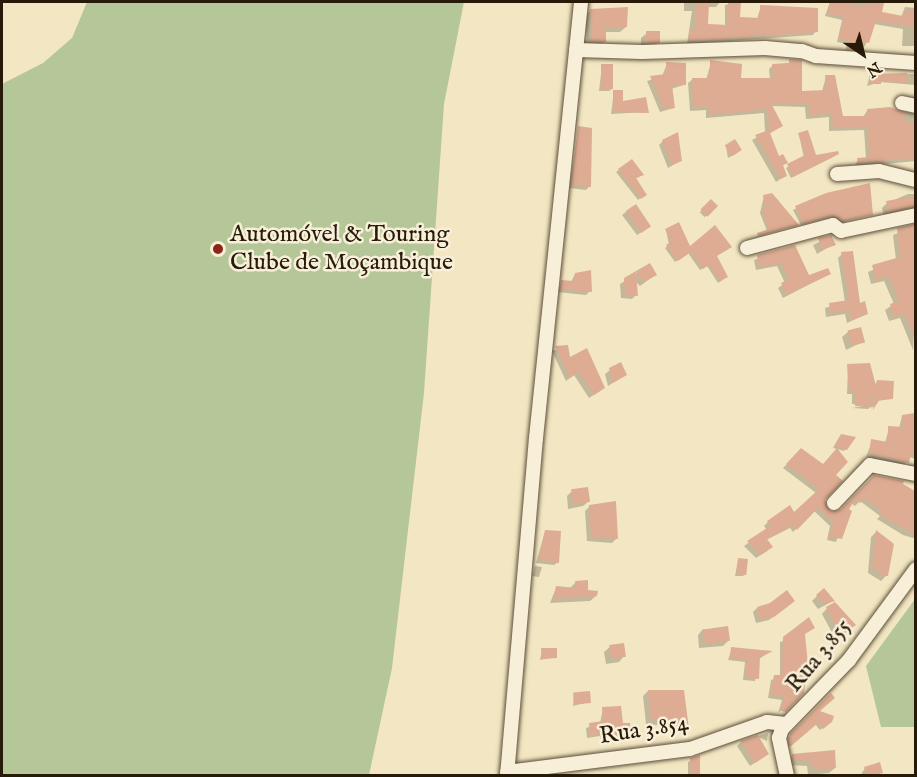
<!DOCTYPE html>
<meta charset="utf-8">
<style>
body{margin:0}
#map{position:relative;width:917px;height:777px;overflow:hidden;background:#f3e7c3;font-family:"IM FELL English",serif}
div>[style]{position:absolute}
.green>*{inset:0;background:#b5c798}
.shadow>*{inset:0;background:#0003;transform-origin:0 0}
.building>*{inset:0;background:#deac93;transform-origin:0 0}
.roads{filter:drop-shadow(0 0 2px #5b4d37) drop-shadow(0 0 2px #5b4d37)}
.minor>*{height:14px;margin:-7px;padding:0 7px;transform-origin:7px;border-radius:7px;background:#f7efd8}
.dots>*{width:16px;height:16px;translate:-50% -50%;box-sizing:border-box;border:3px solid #f7efd8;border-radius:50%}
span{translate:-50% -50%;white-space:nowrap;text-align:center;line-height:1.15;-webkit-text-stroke:5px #f7efd8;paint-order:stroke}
.poi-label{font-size:24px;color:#281a08}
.left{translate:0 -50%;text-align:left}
.street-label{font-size:24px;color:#281a08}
.frame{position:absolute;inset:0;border:3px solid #281a08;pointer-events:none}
.north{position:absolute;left:833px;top:24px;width:60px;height:60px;-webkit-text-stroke:4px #f7efd8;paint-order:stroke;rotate:145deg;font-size:16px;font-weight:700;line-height:24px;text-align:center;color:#281a08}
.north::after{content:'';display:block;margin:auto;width:21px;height:27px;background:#281a08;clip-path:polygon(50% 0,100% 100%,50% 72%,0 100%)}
</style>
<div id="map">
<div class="green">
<div style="clip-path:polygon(87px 2px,464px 2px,444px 104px,424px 393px,392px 668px,369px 775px,2px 775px,2px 84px,43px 63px,72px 38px)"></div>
<div style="clip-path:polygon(915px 599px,915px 727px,881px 727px,866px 666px)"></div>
</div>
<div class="shadow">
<div style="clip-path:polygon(684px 2px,720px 2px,716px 7px,707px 7px,706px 25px,725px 26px,725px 5px,739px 2px,739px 18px,757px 19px,761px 6px,816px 31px,813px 35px,687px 44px,692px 11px,684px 11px)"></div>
<div style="clip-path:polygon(830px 2px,875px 2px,881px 13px,901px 17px,905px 7px,916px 8px,916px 55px,915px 46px,902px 46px,903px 29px,874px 24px,865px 46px,857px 53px,845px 52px,847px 44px,837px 42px,842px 20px,825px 16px)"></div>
<div style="clip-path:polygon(590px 11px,626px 27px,620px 32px,605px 32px,605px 41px,599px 47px,588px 46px,585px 16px)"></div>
<div style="clip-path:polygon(647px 33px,659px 42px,653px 47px,641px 48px,641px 38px)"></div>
<div style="clip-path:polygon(711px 62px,740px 80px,770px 79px,769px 69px,773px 65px,799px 62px,801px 92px,822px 91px,826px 77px,841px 118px,863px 117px,867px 111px,890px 109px,916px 114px,916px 161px,854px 167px,858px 160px,866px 159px,864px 130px,829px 131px,829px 117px,806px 119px,805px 107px,771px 106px,781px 126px,769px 134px,778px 158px,786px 162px,782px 167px,785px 176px,776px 182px,752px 140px,765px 133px,764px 113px,706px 118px,706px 110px,690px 111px,688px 83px,693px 79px,706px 80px)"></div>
<div style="clip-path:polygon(667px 64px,684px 85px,671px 89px,674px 108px,660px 112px,647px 81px,662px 76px)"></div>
<div style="clip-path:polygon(602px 65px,612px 89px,609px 91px,599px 91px)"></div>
<div style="clip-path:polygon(916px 74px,916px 85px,880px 82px,867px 86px,870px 75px)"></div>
<div style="clip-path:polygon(614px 91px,621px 102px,647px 112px,611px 114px)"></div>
<div style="clip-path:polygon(579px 128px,589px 187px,586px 190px,569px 188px)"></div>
<div style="clip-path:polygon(799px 135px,815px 157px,835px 156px,791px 178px,786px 168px,804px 158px)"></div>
<div style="clip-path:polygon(663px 141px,680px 161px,668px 168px,659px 145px)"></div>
<div style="clip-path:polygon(726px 147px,738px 152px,728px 158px)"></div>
<div style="clip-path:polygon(632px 161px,642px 175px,635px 179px,642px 197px,638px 200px,616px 172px)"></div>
<div style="clip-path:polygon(827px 194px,872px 214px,840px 223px,828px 218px,801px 225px,793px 210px)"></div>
<div style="clip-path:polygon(908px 194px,916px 194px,916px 214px,884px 216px,882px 208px,887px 203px)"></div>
<div style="clip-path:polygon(764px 196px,797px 225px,756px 237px,767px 231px,760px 213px)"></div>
<div style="left:711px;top:201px;width:7px;height:16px;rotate:45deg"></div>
<div style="clip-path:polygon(627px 211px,645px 230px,637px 235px,622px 215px)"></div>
<div style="clip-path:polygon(916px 226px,916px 283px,910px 284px,916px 298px,913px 350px,900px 318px,889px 321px,885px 310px,894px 304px,884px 281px,871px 284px,868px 272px,896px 260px,893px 235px)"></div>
<div style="clip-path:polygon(666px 230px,689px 248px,716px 257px,724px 279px,718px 283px,707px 266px,700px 270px,688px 253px,675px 262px,665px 248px,669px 245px)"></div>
<div style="clip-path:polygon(830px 237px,834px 244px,817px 254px,813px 245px)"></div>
<div style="clip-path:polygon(794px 246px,808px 277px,829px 274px,783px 298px,778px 288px,785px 283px,777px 266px,756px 270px,754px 260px)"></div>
<div style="clip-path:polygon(842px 254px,859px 305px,867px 314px,847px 323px,845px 314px,826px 317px,825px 308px,845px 302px,838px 258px)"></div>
<div style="clip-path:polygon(650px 265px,655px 275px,640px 286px,635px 281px,636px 295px,632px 299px,621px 298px,620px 284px)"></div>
<div style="clip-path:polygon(575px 274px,590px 291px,586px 295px,557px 292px,562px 281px,571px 282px)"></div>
<div style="clip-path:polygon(848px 332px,864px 341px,846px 350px,842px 337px)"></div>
<div style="clip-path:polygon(567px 346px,568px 359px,600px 391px,589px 398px,574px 375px,566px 381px,552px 351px)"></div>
<div style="clip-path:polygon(848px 366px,874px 385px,877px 382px,892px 399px,877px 401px,871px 409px,872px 406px,868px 409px,852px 408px,869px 405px,852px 404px,852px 394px,847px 394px)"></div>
<div style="clip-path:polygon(610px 370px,625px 375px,608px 386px,605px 374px)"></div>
<div style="clip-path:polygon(916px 415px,916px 459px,909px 457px,903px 467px,866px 457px,872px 441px,885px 443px,889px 428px,899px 428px,902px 416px)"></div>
<div style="clip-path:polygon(839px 439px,846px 449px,844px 451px,833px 448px)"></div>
<div style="clip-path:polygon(801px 450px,834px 475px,824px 500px,827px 511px,841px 511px,875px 477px,916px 518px,916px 536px,913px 538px,903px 535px,877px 519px,880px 516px,860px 501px,855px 506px,851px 503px,847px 509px,836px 542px,827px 540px,830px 526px,814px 511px,793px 532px,790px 528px,766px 540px,767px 551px,756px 558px,744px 546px,767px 530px,764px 526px,768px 522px,790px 507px,794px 514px,816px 493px,783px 468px)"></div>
<div style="clip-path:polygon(572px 491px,589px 501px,583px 506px,568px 509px,567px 496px)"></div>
<div style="clip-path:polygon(590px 506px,616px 539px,612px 543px,587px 541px,585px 511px)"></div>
<div style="clip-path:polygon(545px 532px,558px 562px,554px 565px,536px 563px)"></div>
<div style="clip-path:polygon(876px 532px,892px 545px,887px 575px,881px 581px,868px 573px,871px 537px)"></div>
<div style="clip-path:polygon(738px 560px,746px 574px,743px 576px,735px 576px)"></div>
<div style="clip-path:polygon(535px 566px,542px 567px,539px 577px,532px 576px)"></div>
<div style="clip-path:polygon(576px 582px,596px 596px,590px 601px,550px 603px,556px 588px,570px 588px)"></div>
<div style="clip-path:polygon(817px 596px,833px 601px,818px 609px,812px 601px)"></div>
<div style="clip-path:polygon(789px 605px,769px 620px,756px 623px,753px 612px,757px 608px)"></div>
<div style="clip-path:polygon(828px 607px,849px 630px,836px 640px,822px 614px)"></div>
<div style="clip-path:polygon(703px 629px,728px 641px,723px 646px,699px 648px,698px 635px)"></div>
<div style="clip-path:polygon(803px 635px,803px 693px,778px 713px,782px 700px,768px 698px,771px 680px,780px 677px,780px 642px)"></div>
<div style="clip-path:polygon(610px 647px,624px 656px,619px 662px,606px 664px,604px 652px)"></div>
<div style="clip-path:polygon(732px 648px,770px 652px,759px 659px,755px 681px,743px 680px,745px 662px,728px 660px)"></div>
<div style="clip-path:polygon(542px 650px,556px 657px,540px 660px)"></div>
<div style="clip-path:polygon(648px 691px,687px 728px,683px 733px,671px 734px,670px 726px,646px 724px,643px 696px)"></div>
<div style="clip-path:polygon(574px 695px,589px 702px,573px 706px)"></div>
<div style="clip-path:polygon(831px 696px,817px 711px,828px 724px,820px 730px,815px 724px,788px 747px,788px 738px)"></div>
<div style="clip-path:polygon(603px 709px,621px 725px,629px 738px,625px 742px,602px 743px,600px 736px,587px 738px,586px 728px,600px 723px)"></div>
<div style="clip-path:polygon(768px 733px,767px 741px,758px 737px,759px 736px)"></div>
<div style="clip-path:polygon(741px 742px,768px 754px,750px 766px,737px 746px)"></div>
<div style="clip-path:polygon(833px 752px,835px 768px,829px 773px,808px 775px,807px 766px,788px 765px,792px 755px)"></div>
<div style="clip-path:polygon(698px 757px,700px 776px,688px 776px,688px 762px)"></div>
<div style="clip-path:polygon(865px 768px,881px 773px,860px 776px)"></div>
</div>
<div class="building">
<div style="clip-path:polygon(695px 2px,709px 2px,708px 24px,728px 25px,728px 2px,741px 2px,740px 17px,760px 18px,760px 5px,818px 8px,818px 32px,690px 41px,690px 30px,695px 30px)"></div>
<div style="clip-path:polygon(830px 2px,867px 6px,868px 2px,877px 2px,884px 3px,882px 12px,903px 16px,904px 11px,914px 12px,914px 27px,876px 21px,869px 43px,864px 42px,862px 50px,848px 49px,849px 41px,839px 38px,844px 17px,827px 13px)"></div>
<div style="clip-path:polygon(628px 7px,627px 27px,606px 28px,606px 42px,592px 41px,590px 9px)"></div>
<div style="left:646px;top:31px;width:14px;height:12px"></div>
<div style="clip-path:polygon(789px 59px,802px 60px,802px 91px,826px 90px,825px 75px,835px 75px,843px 116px,867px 116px,867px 109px,890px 107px,907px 113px,905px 122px,915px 124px,915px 158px,858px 163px,857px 158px,869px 157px,868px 127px,833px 128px,832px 114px,809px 115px,809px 104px,771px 103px,783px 126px,770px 133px,779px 156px,783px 154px,788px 163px,783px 165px,787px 176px,781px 179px,755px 135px,769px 130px,768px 109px,709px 115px,709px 107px,693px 107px,692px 78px,710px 78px,710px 60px,742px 64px,741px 78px,773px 78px,772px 64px,789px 63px)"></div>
<div style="clip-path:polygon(666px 62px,686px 63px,686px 85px,672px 85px,675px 108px,664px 109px,650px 76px,666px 74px)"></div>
<div style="left:601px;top:64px;width:12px;height:25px"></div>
<div style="clip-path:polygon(907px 73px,907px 83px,881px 81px,881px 84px,869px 84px,869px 74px)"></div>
<div style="clip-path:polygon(613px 90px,623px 90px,623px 101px,646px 97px,649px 113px,613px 112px)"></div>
<div style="clip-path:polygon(578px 126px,592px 128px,591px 187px,571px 185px)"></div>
<div style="clip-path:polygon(808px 130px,816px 155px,838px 151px,839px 154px,793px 177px,787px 164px,805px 155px,798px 133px)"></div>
<div style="clip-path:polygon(678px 132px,682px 161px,672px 165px,662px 140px)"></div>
<div style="left:735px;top:139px;width:13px;height:12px;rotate:58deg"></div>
<div style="clip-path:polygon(632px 159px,644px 175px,636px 178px,647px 195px,641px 199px,618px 169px)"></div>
<div style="clip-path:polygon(870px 183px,873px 215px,843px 221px,831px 216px,803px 224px,795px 206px,826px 193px)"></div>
<div style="clip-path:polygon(772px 193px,799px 225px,758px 236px,757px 233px,769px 229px,762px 210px,765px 208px,763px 195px)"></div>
<div style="clip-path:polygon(915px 196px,915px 206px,889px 212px,886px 201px)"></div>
<div style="left:711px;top:199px;width:10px;height:15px;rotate:45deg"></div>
<div style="left:636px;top:204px;width:27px;height:12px;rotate:56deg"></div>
<div style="clip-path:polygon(679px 222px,690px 246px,715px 225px,732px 247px,717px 256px,728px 277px,720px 281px,709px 265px,703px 269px,691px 252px,678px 261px,666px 245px,671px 242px,665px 229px)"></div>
<div style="clip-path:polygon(915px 224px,915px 339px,905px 314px,894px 317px,890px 304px,899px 301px,889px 277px,876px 280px,872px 265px,900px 257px,897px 228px)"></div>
<div style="clip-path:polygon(831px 235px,836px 245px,822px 250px,818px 238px)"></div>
<div style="clip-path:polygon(795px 245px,809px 275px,828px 268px,831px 274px,787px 295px,781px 283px,789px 279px,781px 263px,759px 267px,757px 255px)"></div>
<div style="clip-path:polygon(853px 251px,860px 303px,865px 301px,868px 314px,852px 320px,849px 311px,830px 313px,829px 303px,849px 300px,841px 252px)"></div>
<div style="clip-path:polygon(650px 263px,657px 275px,644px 282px,636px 272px,638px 296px,625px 295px,624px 278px)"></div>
<div style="clip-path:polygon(591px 270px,592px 292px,560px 289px,561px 280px,574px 281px,575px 273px)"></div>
<div style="left:861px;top:327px;width:16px;height:14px;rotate:75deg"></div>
<div style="clip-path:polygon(568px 345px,570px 357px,587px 348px,605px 388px,594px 395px,579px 372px,570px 378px,555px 346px)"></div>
<div style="clip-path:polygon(621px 362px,627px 375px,613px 383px,609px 368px)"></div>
<div style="clip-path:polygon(870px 363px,876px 386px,877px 380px,894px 381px,893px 399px,880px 399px,873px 410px,874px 398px,870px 398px,873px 407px,855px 406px,855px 392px,849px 392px,847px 364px)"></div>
<div style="clip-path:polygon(915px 413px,915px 454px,911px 453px,909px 463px,869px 453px,871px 439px,888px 442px,888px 426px,903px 427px,902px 415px)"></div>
<div style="clip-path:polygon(841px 434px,856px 437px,847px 450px,834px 446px)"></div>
<div style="clip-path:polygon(801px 448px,823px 464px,837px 448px,848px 462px,836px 475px,843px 481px,825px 500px,831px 512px,841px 509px,874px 475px,904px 481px,903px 484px,915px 491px,915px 534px,879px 515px,883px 512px,865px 498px,860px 503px,855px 500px,849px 509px,852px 511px,842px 539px,829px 537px,833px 522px,818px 508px,797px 530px,794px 525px,767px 539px,773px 547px,761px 555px,747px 541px,770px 526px,767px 521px,790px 505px,794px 512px,819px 489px,786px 464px)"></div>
<div style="left:588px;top:487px;width:15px;height:17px;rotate:82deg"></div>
<div style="clip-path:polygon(616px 501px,618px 539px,591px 537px,589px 505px)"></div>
<div style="clip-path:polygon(545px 530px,561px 531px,559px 563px,538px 560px)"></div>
<div style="clip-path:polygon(876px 530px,894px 544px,888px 576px,878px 574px,879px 569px,872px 568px)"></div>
<div style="left:738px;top:558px;width:10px;height:16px;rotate:6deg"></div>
<div style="clip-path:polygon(588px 580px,588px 590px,598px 591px,597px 596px,554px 599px,556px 586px,576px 588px,575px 581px)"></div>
<div style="clip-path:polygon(824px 588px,835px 601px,824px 604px,820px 600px,816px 595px)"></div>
<div style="clip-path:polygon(787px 590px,795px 601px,774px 617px,760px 620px,757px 607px,770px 603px)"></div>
<div style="clip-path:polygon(835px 602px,856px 625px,841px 636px,826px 607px)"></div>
<div style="clip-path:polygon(809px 617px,815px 628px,805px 634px,808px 665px,804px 693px,786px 712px,781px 711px,784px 697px,770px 695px,774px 675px,782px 675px,783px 637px)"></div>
<div style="left:728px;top:626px;width:15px;height:25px;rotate:82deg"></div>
<div style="left:624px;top:643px;width:14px;height:15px;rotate:82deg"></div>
<div style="clip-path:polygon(731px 647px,773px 651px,760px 657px,759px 679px,745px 678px,746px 660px,730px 658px)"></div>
<div style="clip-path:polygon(541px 648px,557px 648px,557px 658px,542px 659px)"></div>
<div style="clip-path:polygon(648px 690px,684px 690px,689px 729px,675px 730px,674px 722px,651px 720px)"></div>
<div style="left:590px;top:691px;width:12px;height:17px;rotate:85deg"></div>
<div style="clip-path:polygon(831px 693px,835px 698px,820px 711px,834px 716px,832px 722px,823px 729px,818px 723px,790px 747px,790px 734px)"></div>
<div style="clip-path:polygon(621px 706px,623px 723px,630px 723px,631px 739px,606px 740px,603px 734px,590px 735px,589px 723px,603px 721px,602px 707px)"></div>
<div style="clip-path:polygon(758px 735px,769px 754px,755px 763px,740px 741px)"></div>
<div style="clip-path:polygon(835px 750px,836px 768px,813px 770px,812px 761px,793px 760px,792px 754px)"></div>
<div style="clip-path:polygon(700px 755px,700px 776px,691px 776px,690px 758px)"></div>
<div style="clip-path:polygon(880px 762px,883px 773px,867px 776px,864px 767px)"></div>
</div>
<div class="roads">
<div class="minor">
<div style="left:576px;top:50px;width:66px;rotate:1.7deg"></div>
<div style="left:642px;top:52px;width:123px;rotate:-1.9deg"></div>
<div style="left:765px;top:48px;width:37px;rotate:5deg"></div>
<div style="left:802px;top:51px;width:15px;rotate:20deg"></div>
<div style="left:816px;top:56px;width:100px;rotate:4deg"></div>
<div style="left:902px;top:103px;width:14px;rotate:12deg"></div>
<div style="left:837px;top:174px;width:42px;rotate:-4.1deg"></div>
<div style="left:879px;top:171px;width:38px;rotate:14deg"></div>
<div style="left:747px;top:248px;width:89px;rotate:-15deg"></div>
<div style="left:833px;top:225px;width:10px;rotate:37deg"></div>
<div style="left:841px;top:231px;width:77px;rotate:-12deg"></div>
<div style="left:834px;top:503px;width:52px;rotate:-46.5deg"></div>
<div style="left:870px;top:465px;width:47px;rotate:11.1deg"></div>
<div style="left:507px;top:772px;width:184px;rotate:-7.2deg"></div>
<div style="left:690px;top:749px;width:82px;rotate:-19.3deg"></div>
<div style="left:767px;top:722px;width:19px;rotate:6deg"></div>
<div style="left:507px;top:776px;width:339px;rotate:-85.1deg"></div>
<div style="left:536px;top:438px;width:438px;rotate:-84.1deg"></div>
<div style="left:787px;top:776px;width:39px;rotate:-102deg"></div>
<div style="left:779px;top:738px;width:9px;rotate:-72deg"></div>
<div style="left:782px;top:729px;width:96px;rotate:-45.8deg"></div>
<div style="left:849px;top:660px;width:113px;rotate:-53.6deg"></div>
</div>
</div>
<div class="dots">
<div style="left:218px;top:249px;background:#8f2418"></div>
</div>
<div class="poi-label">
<span class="left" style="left:230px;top:249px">Automóvel &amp; Touring<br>Clube de Moçambique</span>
</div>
<div class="street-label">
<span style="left:819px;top:656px;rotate:-50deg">Rua 3.855</span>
<span style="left:644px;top:730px;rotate:-9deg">Rua 3.854</span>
</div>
<div class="frame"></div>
<div class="north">N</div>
</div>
